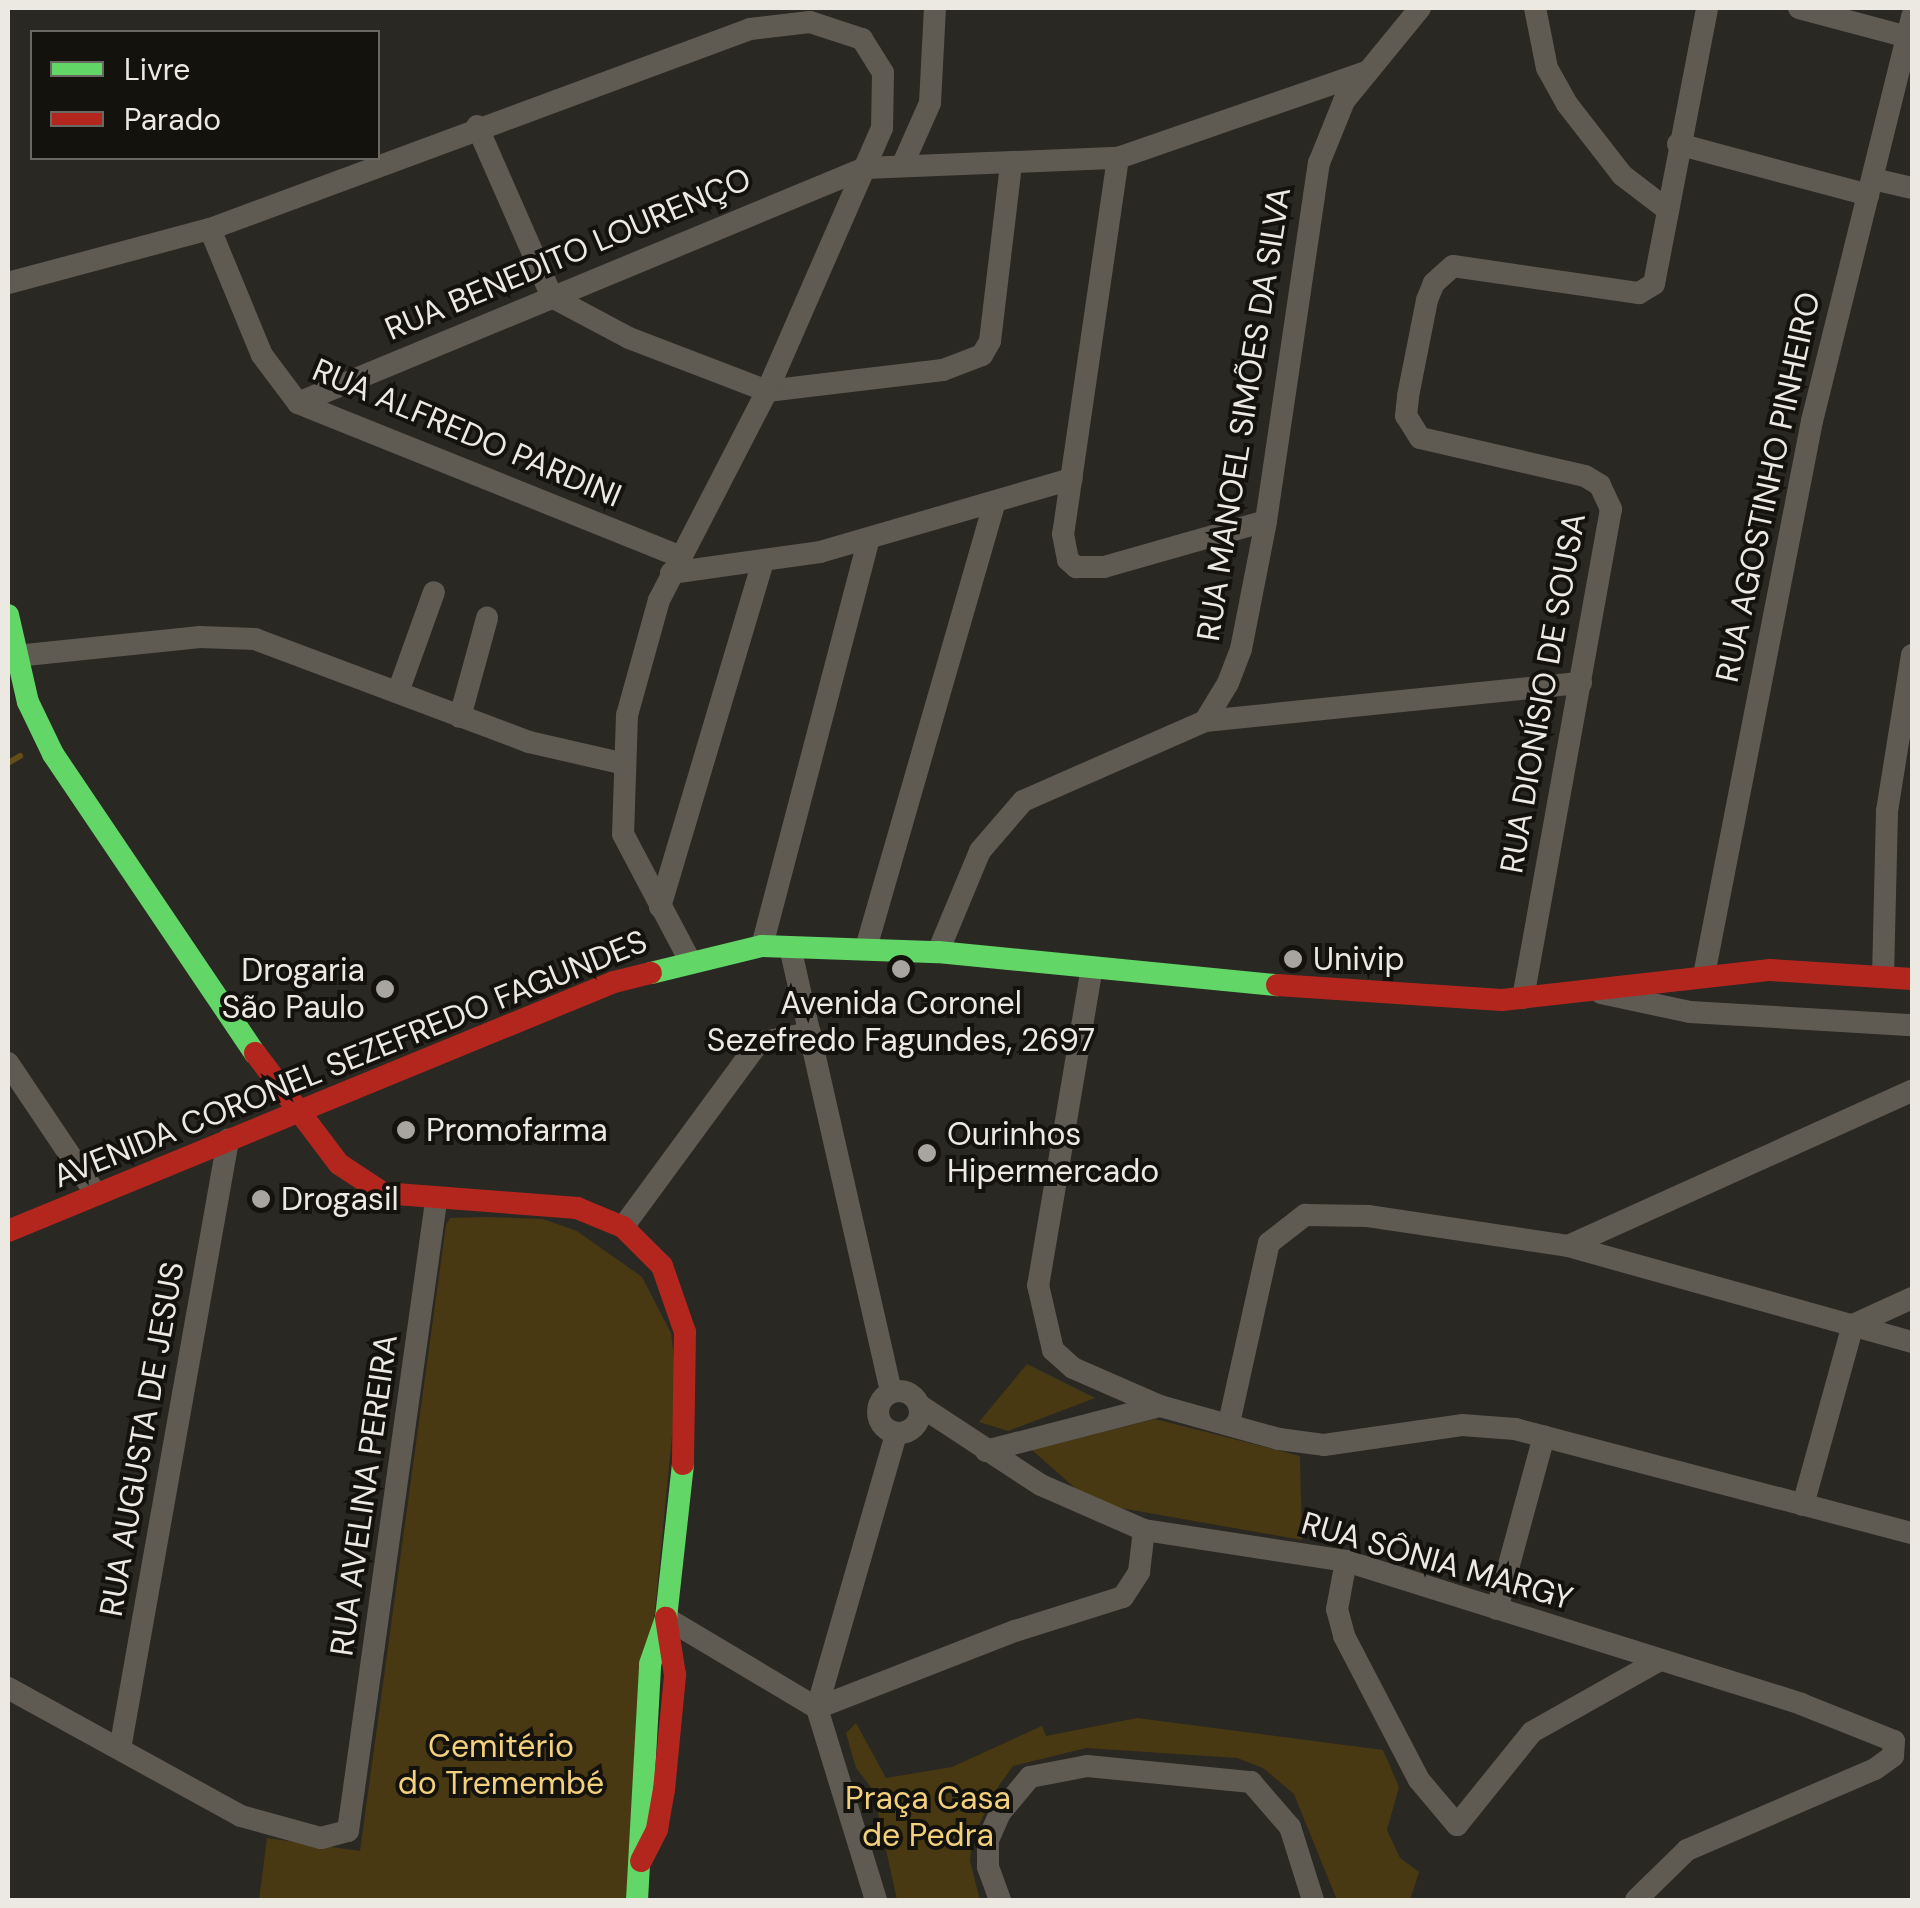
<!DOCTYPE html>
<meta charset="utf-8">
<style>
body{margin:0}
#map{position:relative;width:1920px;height:1908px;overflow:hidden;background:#2a2822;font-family:"DM Sans",sans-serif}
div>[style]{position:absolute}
.green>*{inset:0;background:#483913}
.stream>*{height:6px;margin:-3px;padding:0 3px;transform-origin:3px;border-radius:3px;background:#624e16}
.street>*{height:22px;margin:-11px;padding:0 11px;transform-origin:11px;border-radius:11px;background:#5f5b53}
.street>.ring{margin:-11px;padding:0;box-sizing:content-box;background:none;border:22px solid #5f5b53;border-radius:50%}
.fast>*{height:22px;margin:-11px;padding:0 11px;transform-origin:11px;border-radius:11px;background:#63d668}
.jam>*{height:22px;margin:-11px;padding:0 11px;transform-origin:11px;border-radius:11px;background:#b3261e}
.dots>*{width:28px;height:28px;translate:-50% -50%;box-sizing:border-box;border:5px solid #14120d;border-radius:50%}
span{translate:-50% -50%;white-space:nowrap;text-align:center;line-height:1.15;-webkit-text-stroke:8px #14120d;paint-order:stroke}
.street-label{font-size:32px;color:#ece9e2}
.poi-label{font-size:32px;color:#ece9e2}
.left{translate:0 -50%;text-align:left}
.right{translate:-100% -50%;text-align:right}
.park-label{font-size:32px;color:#f3d07b}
.frame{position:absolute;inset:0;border:10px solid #ece9e2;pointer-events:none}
.legend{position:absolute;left:30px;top:30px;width:350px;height:130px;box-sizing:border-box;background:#14120d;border:2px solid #6a6862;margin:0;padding:12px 18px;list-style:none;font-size:30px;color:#ece9e2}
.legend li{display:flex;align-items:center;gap:20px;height:50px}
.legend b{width:50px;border:2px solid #6a6862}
</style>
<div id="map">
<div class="green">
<div style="clip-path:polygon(485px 1217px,543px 1219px,577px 1231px,642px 1277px,671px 1333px,677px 1384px,627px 1900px,259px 1900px,267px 1838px,360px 1851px,446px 1225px,450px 1218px)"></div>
<div style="clip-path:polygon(1027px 1364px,1095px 1398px,1008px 1431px,979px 1422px)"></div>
<div style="clip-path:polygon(1155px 1419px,1300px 1456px,1302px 1540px,1092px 1503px,1032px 1450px)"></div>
<div style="clip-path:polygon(1137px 1718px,1383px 1750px,1399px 1787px,1387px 1830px,1400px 1858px,1419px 1872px,1410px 1900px,1337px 1900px,1294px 1794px,1263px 1768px,1237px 1758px,1086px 1748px,1013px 1766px,998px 1787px,973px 1836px,970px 1861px,980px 1900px,897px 1900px,873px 1790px,856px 1768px,846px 1733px,856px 1723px,886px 1778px,952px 1767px,1042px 1726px,1046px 1736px)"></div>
</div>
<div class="stream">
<div style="left:8px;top:763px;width:14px;rotate:-30deg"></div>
</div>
<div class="street">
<div style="left:1535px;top:8px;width:61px;rotate:78.7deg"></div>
<div style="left:1547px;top:68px;width:41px;rotate:60.9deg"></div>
<div style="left:1567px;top:104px;width:90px;rotate:52.2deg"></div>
<div style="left:1622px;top:175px;width:58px;rotate:37.3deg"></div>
<div style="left:1799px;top:8px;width:113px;rotate:14.9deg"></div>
<div style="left:477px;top:126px;width:187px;rotate:66.3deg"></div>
<div style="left:552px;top:297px;width:87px;rotate:28deg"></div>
<div style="left:629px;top:338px;width:148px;rotate:21deg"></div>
<div style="left:767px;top:391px;width:177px;rotate:-6.8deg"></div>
<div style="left:943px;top:370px;width:42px;rotate:-21deg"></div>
<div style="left:982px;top:355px;width:16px;rotate:-60deg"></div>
<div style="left:990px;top:341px;width:177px;rotate:-83.2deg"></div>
<div style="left:1678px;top:144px;width:197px;rotate:15deg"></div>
<div style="left:1118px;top:158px;width:380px;rotate:98.3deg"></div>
<div style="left:1063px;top:534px;width:26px;rotate:79deg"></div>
<div style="left:1068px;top:560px;width:11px;rotate:41deg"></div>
<div style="left:1076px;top:567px;width:28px"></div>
<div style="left:1104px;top:567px;width:168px;rotate:-15.9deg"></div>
<div style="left:903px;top:164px;width:67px;rotate:-66.1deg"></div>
<div style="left:930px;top:103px;width:95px;rotate:-87deg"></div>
<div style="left:1873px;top:179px;width:40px;rotate:13deg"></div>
<div style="left:210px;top:229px;width:136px;rotate:67.6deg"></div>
<div style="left:262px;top:355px;width:60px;rotate:53.1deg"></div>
<div style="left:298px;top:403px;width:411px;rotate:21.9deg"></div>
<div style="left:8px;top:283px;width:209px;rotate:-15deg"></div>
<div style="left:210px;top:229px;width:576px;rotate:-20.32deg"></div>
<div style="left:750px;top:29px;width:60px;rotate:-6.7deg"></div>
<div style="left:810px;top:22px;width:55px;rotate:18.1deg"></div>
<div style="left:862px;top:39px;width:40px;rotate:58deg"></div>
<div style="left:883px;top:73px;width:55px;rotate:91deg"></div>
<div style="left:882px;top:128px;width:287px;rotate:113.6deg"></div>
<div style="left:767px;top:391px;width:235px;rotate:117.3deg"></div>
<div style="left:659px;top:600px;width:119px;rotate:105.5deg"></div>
<div style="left:627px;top:715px;width:119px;rotate:91.9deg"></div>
<div style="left:623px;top:834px;width:141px;rotate:62.2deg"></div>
<div style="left:298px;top:403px;width:614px;rotate:-22.51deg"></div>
<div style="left:865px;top:168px;width:253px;rotate:-2.3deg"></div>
<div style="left:1118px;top:158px;width:262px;rotate:-19.1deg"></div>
<div style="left:671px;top:573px;width:150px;rotate:-8deg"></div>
<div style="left:820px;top:552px;width:262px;rotate:-16.2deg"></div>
<div style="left:16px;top:656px;width:185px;rotate:-5.9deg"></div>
<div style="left:200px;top:637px;width:55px;rotate:2.1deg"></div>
<div style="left:255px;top:639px;width:293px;rotate:20.6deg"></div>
<div style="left:529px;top:742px;width:94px;rotate:12.9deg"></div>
<div style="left:398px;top:692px;width:106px;rotate:-70.2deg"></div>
<div style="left:460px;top:717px;width:103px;rotate:-74.7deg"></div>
<div style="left:1205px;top:721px;width:378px;rotate:-5.8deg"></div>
<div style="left:660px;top:907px;width:358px;rotate:-73.4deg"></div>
<div style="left:762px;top:946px;width:421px;rotate:-75.3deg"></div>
<div style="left:790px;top:947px;width:456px;rotate:77.2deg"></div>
<div style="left:866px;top:948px;width:461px;rotate:-73.9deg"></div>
<div style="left:938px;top:952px;width:109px;rotate:-67.4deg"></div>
<div style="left:980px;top:851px;width:66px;rotate:-49.3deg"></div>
<div style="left:1023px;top:801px;width:199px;rotate:-23.7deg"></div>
<div style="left:1205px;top:721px;width:44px;rotate:-58.8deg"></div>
<div style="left:1228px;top:683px;width:36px;rotate:-69deg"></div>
<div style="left:1241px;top:649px;width:130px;rotate:-78.9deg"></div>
<div style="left:1266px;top:521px;width:362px;rotate:-81.6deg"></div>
<div style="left:1319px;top:163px;width:67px;rotate:-68deg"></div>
<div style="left:1344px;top:101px;width:120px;rotate:-50.7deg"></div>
<div style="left:1092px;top:967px;width:323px;rotate:99.6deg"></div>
<div style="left:1038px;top:1285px;width:67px;rotate:77deg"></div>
<div style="left:1053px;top:1350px;width:27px;rotate:42deg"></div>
<div style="left:1073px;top:1368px;width:95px;rotate:23.6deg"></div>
<div style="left:1160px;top:1406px;width:123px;rotate:15.5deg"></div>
<div style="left:1279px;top:1439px;width:45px;rotate:7.6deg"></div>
<div style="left:1324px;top:1445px;width:139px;rotate:-8.2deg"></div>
<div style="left:1462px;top:1425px;width:53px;rotate:4.3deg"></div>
<div style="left:1515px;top:1429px;width:410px;rotate:14.7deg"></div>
<div style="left:1704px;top:975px;width:564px;rotate:-78.97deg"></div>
<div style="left:1812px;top:421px;width:417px;rotate:-76.1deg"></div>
<div style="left:1883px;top:976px;width:165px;rotate:-88.6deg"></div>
<div style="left:1887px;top:811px;width:158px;rotate:-80.9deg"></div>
<div style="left:1601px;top:993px;width:91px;rotate:12.1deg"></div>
<div style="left:1690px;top:1012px;width:222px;rotate:3.4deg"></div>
<div style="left:1523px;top:998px;width:497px;rotate:-79.8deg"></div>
<div style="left:1611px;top:509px;width:26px;rotate:-115deg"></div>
<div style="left:1600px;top:485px;width:17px;rotate:-149deg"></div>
<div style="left:1585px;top:476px;width:169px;rotate:-167deg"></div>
<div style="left:1420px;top:438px;width:26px;rotate:-122deg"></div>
<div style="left:1406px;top:416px;width:20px;rotate:-84deg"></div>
<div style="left:1408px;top:396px;width:98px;rotate:-78.8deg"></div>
<div style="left:1427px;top:300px;width:18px;rotate:-68deg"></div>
<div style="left:1434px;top:283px;width:25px;rotate:-42deg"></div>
<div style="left:1453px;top:266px;width:188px;rotate:8.3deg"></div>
<div style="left:1639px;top:293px;width:17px;rotate:-31deg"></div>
<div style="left:1654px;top:284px;width:281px;rotate:-79.1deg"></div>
<div style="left:8px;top:1063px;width:158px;rotate:56.1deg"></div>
<div style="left:623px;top:1227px;width:228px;rotate:-53.7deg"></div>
<div style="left:758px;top:1043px;width:53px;rotate:-10.9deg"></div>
<div style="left:1568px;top:1246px;width:377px;rotate:-24.3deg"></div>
<div class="ring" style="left:878px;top:1391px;width:20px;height:20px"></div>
<div style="left:919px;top:1405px;width:146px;rotate:33.3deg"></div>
<div style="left:1041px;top:1485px;width:112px;rotate:23.6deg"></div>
<div style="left:1144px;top:1530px;width:204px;rotate:8.7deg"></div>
<div style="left:1346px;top:1561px;width:477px;rotate:17.4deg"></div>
<div style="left:1801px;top:1704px;width:100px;rotate:21.7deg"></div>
<div style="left:1894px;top:1741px;width:15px;rotate:94deg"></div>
<div style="left:1893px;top:1756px;width:22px;rotate:144deg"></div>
<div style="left:1875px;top:1769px;width:205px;rotate:156.7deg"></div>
<div style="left:1687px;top:1850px;width:71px;rotate:135.6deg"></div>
<div style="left:1229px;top:1423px;width:184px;rotate:-77.5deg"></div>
<div style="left:1269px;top:1243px;width:46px;rotate:-37.9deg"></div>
<div style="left:1305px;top:1215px;width:63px;rotate:0.9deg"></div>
<div style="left:1368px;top:1216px;width:202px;rotate:8.5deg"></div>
<div style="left:1568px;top:1246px;width:357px;rotate:15.6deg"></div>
<div style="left:986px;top:1451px;width:180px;rotate:-14.5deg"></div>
<div style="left:1803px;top:1505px;width:187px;rotate:-74.5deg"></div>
<div style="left:1853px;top:1325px;width:65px;rotate:-24.6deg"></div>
<div style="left:1346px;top:1561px;width:49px;rotate:100.6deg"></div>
<div style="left:1337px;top:1609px;width:28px;rotate:75deg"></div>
<div style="left:1344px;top:1636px;width:162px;rotate:62.5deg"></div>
<div style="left:1419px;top:1780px;width:59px;rotate:49.8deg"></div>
<div style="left:1457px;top:1825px;width:119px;rotate:-51.1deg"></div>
<div style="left:1532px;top:1732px;width:147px;rotate:-29.4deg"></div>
<div style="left:1497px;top:1609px;width:179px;rotate:-74.8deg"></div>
<div style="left:666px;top:1618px;width:176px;rotate:30.8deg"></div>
<div style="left:817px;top:1708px;width:212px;rotate:-21.3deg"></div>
<div style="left:1015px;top:1631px;width:113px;rotate:-17.5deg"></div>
<div style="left:1123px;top:1597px;width:30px;rotate:-57deg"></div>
<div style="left:1139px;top:1572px;width:42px;rotate:-83.2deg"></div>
<div style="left:8px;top:1688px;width:266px;rotate:28.8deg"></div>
<div style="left:241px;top:1816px;width:83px;rotate:15.4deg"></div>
<div style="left:321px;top:1838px;width:28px;rotate:-15deg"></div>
<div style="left:348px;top:1831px;width:635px;rotate:-82.04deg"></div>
<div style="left:120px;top:1749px;width:619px;rotate:-79.94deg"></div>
<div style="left:876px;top:1900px;width:201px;rotate:-107.1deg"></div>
<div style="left:817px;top:1708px;width:285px;rotate:-73.9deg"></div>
<div style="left:1000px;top:1900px;width:35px;rotate:-110deg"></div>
<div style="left:988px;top:1867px;width:27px;rotate:-90deg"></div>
<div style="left:988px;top:1840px;width:30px;rotate:-66deg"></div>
<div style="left:1000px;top:1813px;width:47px;rotate:-50.2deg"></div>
<div style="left:1030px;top:1777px;width:58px;rotate:-10.9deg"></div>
<div style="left:1087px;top:1766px;width:165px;rotate:5.6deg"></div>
<div style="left:1251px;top:1782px;width:60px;rotate:49.1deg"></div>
<div style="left:1290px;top:1827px;width:77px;rotate:72.5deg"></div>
</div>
<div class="fast">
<div style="left:8px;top:615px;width:89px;rotate:77.1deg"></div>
<div style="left:28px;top:702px;width:58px;rotate:64.3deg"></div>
<div style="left:53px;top:754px;width:361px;rotate:56deg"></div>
<div style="left:651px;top:973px;width:114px;rotate:-13.7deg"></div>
<div style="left:762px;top:946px;width:176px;rotate:2deg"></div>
<div style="left:938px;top:952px;width:341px;rotate:5.6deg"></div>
<div style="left:637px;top:1900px;width:236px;rotate:-86.8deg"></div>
<div style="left:650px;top:1664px;width:49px;rotate:-70.8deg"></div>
<div style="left:666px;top:1618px;width:155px;rotate:-83.7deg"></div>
</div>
<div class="jam">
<div style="left:1277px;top:985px;width:225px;rotate:3.8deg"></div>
<div style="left:1502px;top:1000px;width:270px;rotate:-6.4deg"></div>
<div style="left:1770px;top:970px;width:142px;rotate:3.6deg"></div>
<div style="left:255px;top:1053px;width:139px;rotate:52.9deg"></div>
<div style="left:339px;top:1164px;width:53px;rotate:33.4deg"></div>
<div style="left:383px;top:1193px;width:195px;rotate:4.4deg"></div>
<div style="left:577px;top:1208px;width:50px;rotate:22.4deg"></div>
<div style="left:623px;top:1227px;width:55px;rotate:45deg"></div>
<div style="left:662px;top:1266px;width:70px;rotate:70.8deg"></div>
<div style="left:685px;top:1332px;width:132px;rotate:90.9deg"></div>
<div style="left:8px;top:1231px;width:655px;rotate:-22.34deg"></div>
<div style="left:614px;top:982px;width:38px;rotate:-14deg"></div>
<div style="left:641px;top:1861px;width:36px;rotate:-63deg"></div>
<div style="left:657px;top:1829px;width:40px;rotate:-80deg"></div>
<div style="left:664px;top:1790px;width:116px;rotate:-84.5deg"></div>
<div style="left:675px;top:1675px;width:58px;rotate:-99deg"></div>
</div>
<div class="dots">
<div style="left:1293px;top:959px;background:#a8a59f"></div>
<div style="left:901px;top:969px;background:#a8a59f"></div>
<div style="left:385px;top:989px;background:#a8a59f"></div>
<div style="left:406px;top:1130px;background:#a8a59f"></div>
<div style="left:927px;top:1153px;background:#a8a59f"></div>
<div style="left:261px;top:1199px;background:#a8a59f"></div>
</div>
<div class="street-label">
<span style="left:568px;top:254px;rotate:-23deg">RUA BENEDITO LOURENÇO</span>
<span style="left:1244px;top:414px;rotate:-81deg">RUA MANOEL SIMÕES DA SILVA</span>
<span style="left:467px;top:433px;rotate:23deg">RUA ALFREDO PARDINI</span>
<span style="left:1768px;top:487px;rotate:-78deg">RUA AGOSTINHO PINHEIRO</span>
<span style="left:1543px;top:693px;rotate:-80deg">RUA DIONÍSIO DE SOUSA</span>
<span style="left:350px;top:1059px;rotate:-22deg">AVENIDA CORONEL SEZEFREDO FAGUNDES</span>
<span style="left:142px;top:1439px;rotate:-80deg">RUA AUGUSTA DE JESUS</span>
<span style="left:364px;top:1495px;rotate:-82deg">RUA AVELINA PEREIRA</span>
<span style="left:1437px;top:1561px;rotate:16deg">RUA SÔNIA MARGY</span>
</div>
<div class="poi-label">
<span class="left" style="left:1313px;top:959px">Univip</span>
<span class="right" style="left:365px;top:989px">Drogaria<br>São Paulo</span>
<span style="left:901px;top:1022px">Avenida Coronel<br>Sezefredo Fagundes, 2697</span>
<span class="left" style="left:426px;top:1130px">Promofarma</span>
<span class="left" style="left:947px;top:1153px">Ourinhos<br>Hipermercado</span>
<span class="left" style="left:281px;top:1199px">Drogasil</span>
</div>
<div class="park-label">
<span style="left:501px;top:1765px">Cemitério<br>do Tremembé</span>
<span style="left:928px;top:1817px">Praça Casa<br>de Pedra</span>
</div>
<div class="frame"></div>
<ul class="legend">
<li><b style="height:12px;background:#63d668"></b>Livre</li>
<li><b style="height:12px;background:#b3261e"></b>Parado</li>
</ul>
</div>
